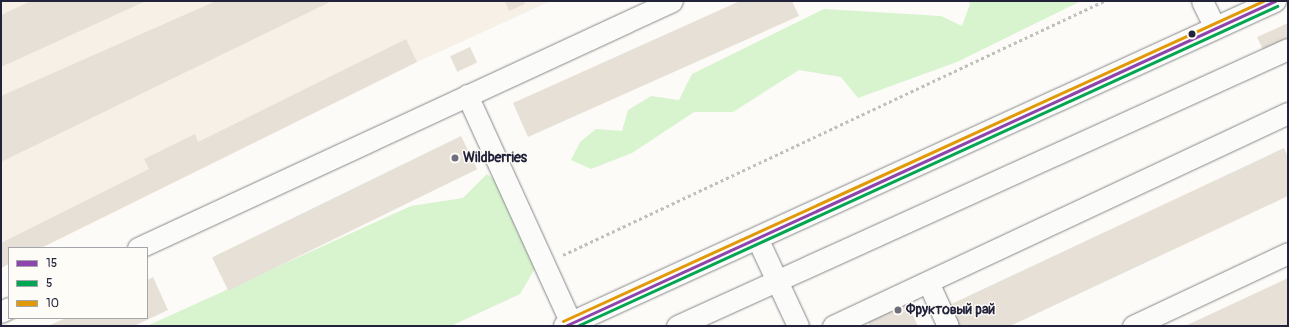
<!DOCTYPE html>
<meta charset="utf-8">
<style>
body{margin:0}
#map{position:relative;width:1289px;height:327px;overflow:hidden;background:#fcfbf8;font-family:Pangolin,sans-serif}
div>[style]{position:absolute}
.built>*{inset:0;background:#f6f0e6}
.green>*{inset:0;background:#d8f4cf}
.building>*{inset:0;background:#e7e0d6;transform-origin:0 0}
.path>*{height:2.5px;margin-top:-1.25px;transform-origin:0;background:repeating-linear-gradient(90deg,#bfbfc0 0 3px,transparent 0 6px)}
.roads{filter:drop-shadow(0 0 1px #88888c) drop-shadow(0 0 1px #88888c)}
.minor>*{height:21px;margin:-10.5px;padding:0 10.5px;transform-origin:10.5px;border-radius:10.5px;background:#fbfbf9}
.major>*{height:22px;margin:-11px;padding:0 11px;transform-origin:11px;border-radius:11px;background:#fbfbf9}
.bus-1>*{height:3px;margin:-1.5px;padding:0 1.5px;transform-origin:1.5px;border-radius:1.5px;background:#8e44ad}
.bus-2>*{height:3px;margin:-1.5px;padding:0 1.5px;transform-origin:1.5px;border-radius:1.5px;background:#00a651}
.bus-3>*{height:3px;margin:-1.5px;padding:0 1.5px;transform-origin:1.5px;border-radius:1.5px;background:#e29906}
.dots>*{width:11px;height:11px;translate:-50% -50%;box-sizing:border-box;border:2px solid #fdfcf7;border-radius:50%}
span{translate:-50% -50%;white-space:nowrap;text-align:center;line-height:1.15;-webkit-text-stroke:3px #fdfcf7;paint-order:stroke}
.poi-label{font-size:14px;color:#22223b;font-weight:700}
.left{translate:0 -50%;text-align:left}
.frame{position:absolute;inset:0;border:2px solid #22223b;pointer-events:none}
.legend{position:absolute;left:8px;top:247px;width:140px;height:72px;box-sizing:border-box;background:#fdfcf7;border:1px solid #a5a5ac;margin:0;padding:5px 7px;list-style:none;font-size:12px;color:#22223b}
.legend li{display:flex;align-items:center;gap:8px;height:20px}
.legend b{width:20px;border:1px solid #a5a5ac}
</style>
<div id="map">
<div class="built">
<div style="clip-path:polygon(1px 1px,551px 1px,417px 62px,41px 248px,9px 248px,1px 268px)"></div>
</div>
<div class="green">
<div style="clip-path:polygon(968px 1px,1081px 1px,957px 62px,858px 98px,841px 77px,799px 70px,733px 112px,694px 112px,632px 153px,591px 169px,571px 160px,580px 142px,596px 129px,622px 131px,628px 110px,651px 96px,679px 100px,692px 74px,824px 9px,941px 16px,962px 26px,970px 4px)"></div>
<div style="clip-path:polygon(487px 174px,498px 182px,536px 267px,520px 294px,451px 326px,147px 326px,411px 206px,463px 198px)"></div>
</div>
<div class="building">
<div style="clip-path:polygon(31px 1px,146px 1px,1px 67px,1px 15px)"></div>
<div style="clip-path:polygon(216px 1px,332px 1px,1px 162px,1px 96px)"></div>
<div style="clip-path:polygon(505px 1px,523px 1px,525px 4px,509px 11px)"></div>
<div style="clip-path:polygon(740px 1px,792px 1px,799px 16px,528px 137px,513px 103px)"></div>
<div style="clip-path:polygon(1288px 23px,1288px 46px,1266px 56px,1257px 37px)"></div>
<div style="clip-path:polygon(406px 39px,417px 62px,41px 248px,9px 248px,9px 264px,1px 268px,1px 243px,149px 169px,144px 159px,195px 134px,198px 142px)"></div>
<div style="left:470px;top:47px;width:17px;height:22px;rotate:65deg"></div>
<div style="left:461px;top:136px;width:37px;height:277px;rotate:64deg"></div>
<div style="clip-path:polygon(1284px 148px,1288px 157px,1288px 196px,1010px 326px,954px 326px,945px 307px)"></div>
<div style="clip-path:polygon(153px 277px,168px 310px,134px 326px,48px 326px,66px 318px,147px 318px,147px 280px)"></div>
<div style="clip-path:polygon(1288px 278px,1288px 326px,1185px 326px,1271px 286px)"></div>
<div style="clip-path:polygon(906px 301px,918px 326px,870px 326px,867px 320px)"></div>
</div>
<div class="path">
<div style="left:563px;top:255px;width:598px;rotate:-25.15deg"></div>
</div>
<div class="roads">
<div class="minor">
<div style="left:1202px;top:1px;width:30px;rotate:64deg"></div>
<div style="left:467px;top:95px;width:251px;rotate:65.5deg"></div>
<div style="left:757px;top:238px;width:97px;rotate:65deg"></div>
<div style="left:138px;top:248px;width:588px;rotate:-24.82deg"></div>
<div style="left:928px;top:282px;width:48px;rotate:65.6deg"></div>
<div style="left:1px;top:312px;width:9px;rotate:-27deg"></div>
<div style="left:677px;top:326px;width:671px;rotate:-24.39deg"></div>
<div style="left:833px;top:326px;width:502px;rotate:-25.09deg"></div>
<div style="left:1133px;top:326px;width:171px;rotate:-25.2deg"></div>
</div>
<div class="major">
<div style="left:565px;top:326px;width:781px;rotate:-24.6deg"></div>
</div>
</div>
<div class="bus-1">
<div style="left:565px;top:326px;width:781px;rotate:-24.6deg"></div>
</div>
<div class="bus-2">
<div style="left:577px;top:326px;width:770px;rotate:-24.57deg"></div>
</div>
<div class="bus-3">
<div style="left:563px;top:321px;width:770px;rotate:-24.57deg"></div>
</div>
<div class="dots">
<div style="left:1192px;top:34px;background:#22223b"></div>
<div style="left:455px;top:158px;background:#6e6e7d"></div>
<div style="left:898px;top:310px;background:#6e6e7d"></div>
</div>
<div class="poi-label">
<span class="left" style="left:463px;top:158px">Wildberries</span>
<span class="left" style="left:906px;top:310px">Фруктовый рай</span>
</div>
<div class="frame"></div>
<ul class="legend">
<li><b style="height:5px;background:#8e44ad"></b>15</li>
<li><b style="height:5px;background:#00a651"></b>5</li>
<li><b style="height:5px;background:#e29906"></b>10</li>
</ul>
</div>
